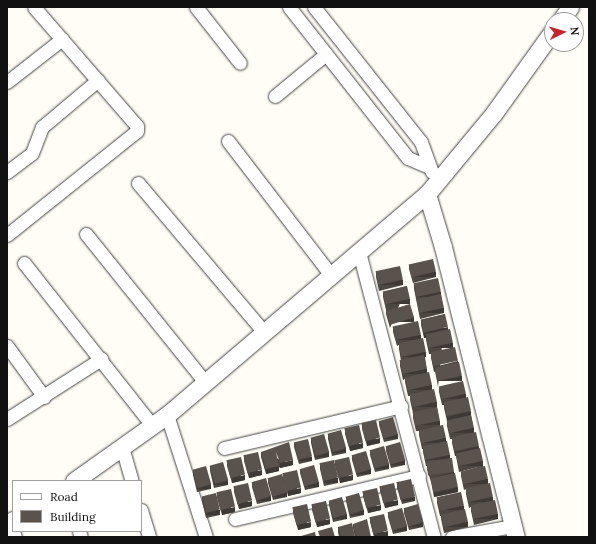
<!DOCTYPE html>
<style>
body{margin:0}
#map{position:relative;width:596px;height:544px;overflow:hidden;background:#fffdf5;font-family:Lora,serif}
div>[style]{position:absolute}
.roads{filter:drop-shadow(0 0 1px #444) drop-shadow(0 0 1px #444)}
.minor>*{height:13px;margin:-6.5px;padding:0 6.5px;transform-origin:6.5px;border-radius:6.5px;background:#fff}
.tertiary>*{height:17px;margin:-8.5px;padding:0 8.5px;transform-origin:8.5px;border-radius:8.5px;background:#fff}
.wall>*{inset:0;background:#4d4742}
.shaded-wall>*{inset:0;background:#3f3936;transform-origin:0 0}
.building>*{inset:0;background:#5a524d;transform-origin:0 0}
span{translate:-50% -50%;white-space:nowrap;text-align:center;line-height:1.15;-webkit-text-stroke:4px #fff;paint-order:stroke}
.frame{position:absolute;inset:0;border:8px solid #111;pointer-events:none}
.legend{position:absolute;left:12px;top:480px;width:130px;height:52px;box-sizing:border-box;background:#fff;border:1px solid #a0a0a0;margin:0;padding:5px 7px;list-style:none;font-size:12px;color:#111}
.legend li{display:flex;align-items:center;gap:8px;height:20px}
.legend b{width:20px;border:1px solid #a0a0a0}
.north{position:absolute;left:544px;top:12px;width:40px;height:40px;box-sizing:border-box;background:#fff;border:1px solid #a0a0a0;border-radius:50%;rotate:85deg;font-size:11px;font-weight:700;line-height:16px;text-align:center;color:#111}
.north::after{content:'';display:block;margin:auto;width:14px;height:18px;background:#c4262e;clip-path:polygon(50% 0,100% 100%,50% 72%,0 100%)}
</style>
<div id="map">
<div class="roads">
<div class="minor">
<div style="left:196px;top:7px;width:71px;rotate:51.8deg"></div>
<div style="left:289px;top:7px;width:192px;rotate:51.8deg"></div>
<div style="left:408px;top:158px;width:23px;rotate:23deg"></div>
<div style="left:314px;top:7px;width:172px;rotate:51.6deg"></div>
<div style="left:421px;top:142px;width:32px;rotate:70deg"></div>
<div style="left:7px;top:82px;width:70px;rotate:-38deg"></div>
<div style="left:275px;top:96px;width:66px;rotate:-39.5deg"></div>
<div style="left:228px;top:141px;width:169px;rotate:52.5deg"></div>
<div style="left:7px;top:172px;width:31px;rotate:-37deg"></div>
<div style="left:32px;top:153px;width:28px;rotate:-69deg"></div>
<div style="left:42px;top:127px;width:73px;rotate:-40deg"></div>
<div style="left:138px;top:183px;width:195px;rotate:49.8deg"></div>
<div style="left:86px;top:234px;width:190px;rotate:51.2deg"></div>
<div style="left:7px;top:235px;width:166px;rotate:-38.7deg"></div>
<div style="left:137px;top:131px;width:5px;rotate:-90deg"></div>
<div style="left:137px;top:126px;width:157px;rotate:-130.9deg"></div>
<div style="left:359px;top:252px;width:295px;rotate:75.3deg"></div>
<div style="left:24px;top:263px;width:206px;rotate:51.7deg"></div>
<div style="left:7px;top:346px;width:63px;rotate:54deg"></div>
<div style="left:167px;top:415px;width:128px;rotate:72.3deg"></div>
<div style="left:7px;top:419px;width:112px;rotate:-32.6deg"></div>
<div style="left:122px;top:447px;width:35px;rotate:74deg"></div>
<div style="left:224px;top:448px;width:182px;rotate:-13.3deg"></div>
<div style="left:141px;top:510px;width:28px;rotate:73deg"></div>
<div style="left:235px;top:519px;width:189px;rotate:-13.2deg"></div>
<div style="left:13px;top:531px;width:6px;rotate:72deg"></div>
<div style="left:79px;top:531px;width:6px;rotate:72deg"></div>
<div style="left:452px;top:537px;width:62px;rotate:-10.2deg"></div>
</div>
<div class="tertiary">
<div style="left:561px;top:20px;width:16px;rotate:-55deg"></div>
<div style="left:427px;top:194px;width:55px;rotate:73.2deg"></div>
<div style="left:443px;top:247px;width:299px;rotate:75.9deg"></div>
<div style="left:74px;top:481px;width:114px;rotate:-35.4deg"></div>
<div style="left:167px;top:415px;width:341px;rotate:-40.4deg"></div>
<div style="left:427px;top:194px;width:105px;rotate:-50.4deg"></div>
<div style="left:494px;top:113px;width:100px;rotate:-54.4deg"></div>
<div style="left:7px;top:524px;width:7px;rotate:-34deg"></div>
</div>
</div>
<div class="wall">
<div style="clip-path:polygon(409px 265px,436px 277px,413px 283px,409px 269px)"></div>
<div style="clip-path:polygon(376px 272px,403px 285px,379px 291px,376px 277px)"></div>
<div style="clip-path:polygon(414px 285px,441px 295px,444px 313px,420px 319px,414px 289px)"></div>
<div style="clip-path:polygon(407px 286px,390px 328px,386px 314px,386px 310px,383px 297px,383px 292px)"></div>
<div style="clip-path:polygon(445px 314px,438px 387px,435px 371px,434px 372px,431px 358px,431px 354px,429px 354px,426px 340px,426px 338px,424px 338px,421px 325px,421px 320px)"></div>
<div style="clip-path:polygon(393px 327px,421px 339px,426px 357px,425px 357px,427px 372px,437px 407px,440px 425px,446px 442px,454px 473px,458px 492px,434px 497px,431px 482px,427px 469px,427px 466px,426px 466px,423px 452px,423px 449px,422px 449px,419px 435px,419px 431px,416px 431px,413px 418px,413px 413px,410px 400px,410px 396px,408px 396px,405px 382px,405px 379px,403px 380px,400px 366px,400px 361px,401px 361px,399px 349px,399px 345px,397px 346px,393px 332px)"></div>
<div style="clip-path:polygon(439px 387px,466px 398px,471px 415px,474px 432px,483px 466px,498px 519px,474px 525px,471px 511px,471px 507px,469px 508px,466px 494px,466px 489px,464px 490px,461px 476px,461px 472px,482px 466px,459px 472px,456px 456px,455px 456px,452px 443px,452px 439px,450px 439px,447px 426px,447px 421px,444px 408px,444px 405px,442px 405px,439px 392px)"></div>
<div style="clip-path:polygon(379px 421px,398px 439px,384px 442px,379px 425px)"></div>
<div style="clip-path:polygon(362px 424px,380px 443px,367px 446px,362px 429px)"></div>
<div style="clip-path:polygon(345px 429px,363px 448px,350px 451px,345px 434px)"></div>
<div style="clip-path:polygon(328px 434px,346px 453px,332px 456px,328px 439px)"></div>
<div style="clip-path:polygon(311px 438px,329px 457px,315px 460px,311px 443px)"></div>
<div style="clip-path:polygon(294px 442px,312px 461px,299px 464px,294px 447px)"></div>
<div style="clip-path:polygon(386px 446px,405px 465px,391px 468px,386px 451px)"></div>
<div style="clip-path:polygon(370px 450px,389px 469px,375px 472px,370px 455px)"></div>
<div style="clip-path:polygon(261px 452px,293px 465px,280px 468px,279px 467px,279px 471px,266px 474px,261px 457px)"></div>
<div style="clip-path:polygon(352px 455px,371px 474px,357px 477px,352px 460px)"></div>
<div style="clip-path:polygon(244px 456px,262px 475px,249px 478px,244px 461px)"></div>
<div style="clip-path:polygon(227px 461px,245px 480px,232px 483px,227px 466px)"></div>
<div style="clip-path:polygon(335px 461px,353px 480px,340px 483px,335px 466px)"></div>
<div style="clip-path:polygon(320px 465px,338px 483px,324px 486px,320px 469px)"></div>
<div style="clip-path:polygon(210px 466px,228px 485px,214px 488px,210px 471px)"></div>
<div style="clip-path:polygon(300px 469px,319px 487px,305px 490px,300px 473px)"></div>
<div style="clip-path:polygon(193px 470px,211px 489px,197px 492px,193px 475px)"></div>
<div style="clip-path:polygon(283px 474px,301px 493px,288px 496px,285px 484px,287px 497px,273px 500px,268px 483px,268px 478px,283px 478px)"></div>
<div style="clip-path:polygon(252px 482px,271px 501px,257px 504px,252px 487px)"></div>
<div style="clip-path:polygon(397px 483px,415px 501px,402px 504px,397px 488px)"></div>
<div style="clip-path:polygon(234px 487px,252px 506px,239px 509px,234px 492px)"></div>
<div style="clip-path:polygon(380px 487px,398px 505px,385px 508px,380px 491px)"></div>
<div style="clip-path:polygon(363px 492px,381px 510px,368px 513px,363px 496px)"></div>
<div style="clip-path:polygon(217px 493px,235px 512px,222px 515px,217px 498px)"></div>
<div style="clip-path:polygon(202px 496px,220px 515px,206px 518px,202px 501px)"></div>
<div style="clip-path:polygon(346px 497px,364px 515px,350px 518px,346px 501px)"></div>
<div style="clip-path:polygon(437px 498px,464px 509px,468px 527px,444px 533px,441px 519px,441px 516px,440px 516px,437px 503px)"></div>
<div style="clip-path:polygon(329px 501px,347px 519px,333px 522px,329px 505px)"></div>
<div style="clip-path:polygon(312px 505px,330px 524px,317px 527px,312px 510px)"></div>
<div style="clip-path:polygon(293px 508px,311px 527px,298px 530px,293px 513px)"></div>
<div style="clip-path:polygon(404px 508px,423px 527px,409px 530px,404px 513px)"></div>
<div style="clip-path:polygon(388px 512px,407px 531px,393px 534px,388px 517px)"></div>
<div style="clip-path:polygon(370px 518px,388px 536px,384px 537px,374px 537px,370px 522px)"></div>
<div style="clip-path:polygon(353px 524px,371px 537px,355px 537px,353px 528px)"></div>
<div style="clip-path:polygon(338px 527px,355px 537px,339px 537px,338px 532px)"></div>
</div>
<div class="shaded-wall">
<div style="left:436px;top:272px;width:5px;height:24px;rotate:90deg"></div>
<div style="left:403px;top:280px;width:5px;height:25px;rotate:90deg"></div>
<div style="left:441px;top:292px;width:5px;height:25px;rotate:90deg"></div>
<div style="left:410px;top:299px;width:5px;height:25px;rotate:90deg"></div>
<div style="left:444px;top:308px;width:5px;height:25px;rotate:90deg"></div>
<div style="left:414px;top:317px;width:5px;height:25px;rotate:90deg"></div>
<div style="clip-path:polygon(448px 327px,448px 332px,426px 336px,426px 338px,424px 338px,424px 333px)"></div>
<div style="left:421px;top:335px;width:5px;height:25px;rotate:90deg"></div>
<div style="left:453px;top:343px;width:5px;height:25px;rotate:90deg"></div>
<div style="left:426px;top:352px;width:5px;height:25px;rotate:90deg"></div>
<div style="clip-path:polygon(458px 361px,458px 366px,435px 369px,435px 371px,434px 372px,434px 367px)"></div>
<div style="left:427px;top:369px;width:5px;height:25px;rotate:90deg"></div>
<div style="left:462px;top:376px;width:5px;height:25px;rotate:90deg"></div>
<div style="left:432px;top:385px;width:5px;height:25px;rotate:90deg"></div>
<div style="left:466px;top:394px;width:5px;height:25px;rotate:90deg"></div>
<div style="left:437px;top:402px;width:5px;height:25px;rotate:90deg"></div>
<div style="clip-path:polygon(471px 411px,471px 416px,447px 421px,447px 417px)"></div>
<div style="left:440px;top:421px;width:4px;height:25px;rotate:90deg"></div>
<div style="left:474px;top:428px;width:5px;height:25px;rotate:90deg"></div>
<div style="left:398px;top:434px;width:5px;height:14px;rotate:90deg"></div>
<div style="clip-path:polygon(380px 438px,380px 443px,367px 446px,367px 441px)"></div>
<div style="left:446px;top:438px;width:5px;height:25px;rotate:90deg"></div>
<div style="clip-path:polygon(363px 443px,363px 448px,350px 451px,350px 446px)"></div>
<div style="clip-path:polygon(479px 446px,479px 450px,456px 454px,456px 456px,455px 456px,455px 452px)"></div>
<div style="left:346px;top:448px;width:5px;height:14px;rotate:90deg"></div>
<div style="left:329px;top:452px;width:5px;height:14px;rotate:90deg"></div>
<div style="left:450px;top:455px;width:5px;height:25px;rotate:90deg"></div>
<div style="left:312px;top:457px;width:4px;height:13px;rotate:90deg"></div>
<div style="clip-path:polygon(293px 460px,293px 465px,280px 468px,280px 463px)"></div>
<div style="left:405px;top:460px;width:5px;height:14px;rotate:90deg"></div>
<div style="left:483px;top:461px;width:5px;height:25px;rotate:90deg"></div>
<div style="left:389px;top:464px;width:5px;height:14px;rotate:90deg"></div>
<div style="clip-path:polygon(279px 466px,279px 471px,266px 474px,266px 469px)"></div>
<div style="left:371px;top:469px;width:5px;height:14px;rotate:90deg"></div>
<div style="clip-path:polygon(262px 470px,262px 475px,249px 478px,249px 473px)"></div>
<div style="clip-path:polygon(454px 472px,454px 476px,431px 479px,431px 482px,431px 478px)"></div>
<div style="clip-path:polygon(245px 475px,245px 480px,232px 483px,232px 478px)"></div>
<div style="clip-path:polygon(353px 475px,353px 480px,340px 483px,340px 478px)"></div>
<div style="left:338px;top:478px;width:5px;height:14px;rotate:90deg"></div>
<div style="left:488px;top:479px;width:5px;height:25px;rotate:90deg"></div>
<div style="left:228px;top:480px;width:5px;height:14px;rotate:90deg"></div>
<div style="left:319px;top:482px;width:5px;height:14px;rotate:90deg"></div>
<div style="left:211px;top:484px;width:5px;height:14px;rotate:90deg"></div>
<div style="clip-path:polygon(458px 487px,458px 492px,434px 497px,434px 493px)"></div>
<div style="clip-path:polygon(301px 488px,301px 493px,288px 496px,288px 491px)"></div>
<div style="left:287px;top:492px;width:5px;height:14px;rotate:90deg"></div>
<div style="left:271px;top:496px;width:5px;height:14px;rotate:90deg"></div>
<div style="left:415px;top:497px;width:4px;height:13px;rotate:90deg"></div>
<div style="left:493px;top:497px;width:5px;height:25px;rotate:90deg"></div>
<div style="clip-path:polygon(398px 500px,398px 505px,385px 508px,385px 503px)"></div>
<div style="clip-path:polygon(252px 501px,252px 506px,239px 509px,239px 504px)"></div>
<div style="clip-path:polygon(381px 505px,381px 510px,368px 513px,368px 508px)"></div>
<div style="left:464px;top:506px;width:4px;height:25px;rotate:90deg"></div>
<div style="clip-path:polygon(235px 507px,235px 512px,222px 515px,222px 510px)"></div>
<div style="left:220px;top:510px;width:5px;height:14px;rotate:90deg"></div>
<div style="left:364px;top:510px;width:5px;height:14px;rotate:90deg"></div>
<div style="left:347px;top:514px;width:5px;height:14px;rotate:90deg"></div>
<div style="left:498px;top:514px;width:5px;height:25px;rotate:90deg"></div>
<div style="clip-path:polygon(330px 519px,330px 524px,317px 527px,317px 522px)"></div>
<div style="clip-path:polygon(311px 522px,311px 527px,298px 530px,298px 525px)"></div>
<div style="left:423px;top:522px;width:5px;height:14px;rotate:90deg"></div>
<div style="left:468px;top:522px;width:5px;height:25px;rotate:90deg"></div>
<div style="left:407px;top:526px;width:5px;height:14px;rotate:90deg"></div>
<div style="clip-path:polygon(388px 531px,388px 536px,384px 537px,375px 537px,375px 534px)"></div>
</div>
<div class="building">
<div style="left:433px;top:259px;width:13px;height:25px;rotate:77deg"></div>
<div style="left:400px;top:266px;width:14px;height:25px;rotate:78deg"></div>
<div style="left:438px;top:278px;width:14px;height:25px;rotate:78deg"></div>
<div style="left:407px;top:286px;width:13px;height:25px;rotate:77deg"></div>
<div style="left:441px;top:294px;width:14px;height:25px;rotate:78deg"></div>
<div style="left:410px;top:304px;width:14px;height:25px;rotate:73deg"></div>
<div style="left:445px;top:314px;width:13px;height:25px;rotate:77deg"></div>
<div style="left:418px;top:321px;width:14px;height:26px;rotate:78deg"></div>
<div style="left:450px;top:329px;width:14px;height:25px;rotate:78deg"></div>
<div style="left:423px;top:338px;width:14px;height:25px;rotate:78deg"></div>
<div style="left:455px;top:347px;width:14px;height:25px;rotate:78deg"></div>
<div style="left:424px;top:355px;width:14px;height:25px;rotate:78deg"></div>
<div style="left:459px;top:362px;width:14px;height:25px;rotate:78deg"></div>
<div style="left:429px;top:372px;width:13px;height:25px;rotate:77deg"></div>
<div style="left:463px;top:381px;width:13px;height:25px;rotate:77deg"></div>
<div style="left:434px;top:389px;width:13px;height:25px;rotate:77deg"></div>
<div style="left:468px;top:397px;width:14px;height:25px;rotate:78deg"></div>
<div style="left:437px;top:407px;width:14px;height:25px;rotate:78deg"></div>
<div style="left:471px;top:415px;width:13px;height:25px;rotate:77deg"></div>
<div style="left:393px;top:417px;width:18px;height:15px;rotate:74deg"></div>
<div style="left:376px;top:420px;width:18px;height:15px;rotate:77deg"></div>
<div style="left:359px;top:425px;width:18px;height:15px;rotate:77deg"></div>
<div style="left:443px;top:425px;width:13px;height:25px;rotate:77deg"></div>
<div style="left:341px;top:430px;width:19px;height:14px;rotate:74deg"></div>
<div style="left:476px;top:432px;width:14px;height:25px;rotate:78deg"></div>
<div style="left:324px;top:434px;width:19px;height:14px;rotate:74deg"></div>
<div style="left:308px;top:439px;width:18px;height:14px;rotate:77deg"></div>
<div style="left:447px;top:441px;width:14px;height:25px;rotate:78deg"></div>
<div style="clip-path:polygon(289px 442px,293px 460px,280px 463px,276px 452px,279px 466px,266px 469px,261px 452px)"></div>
<div style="left:400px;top:442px;width:19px;height:15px;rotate:74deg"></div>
<div style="left:384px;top:446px;width:19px;height:15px;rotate:74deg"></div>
<div style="left:480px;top:448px;width:13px;height:25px;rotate:77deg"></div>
<div style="left:366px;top:451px;width:19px;height:15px;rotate:74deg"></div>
<div style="left:258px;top:452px;width:18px;height:15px;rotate:77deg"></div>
<div style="left:241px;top:457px;width:18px;height:15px;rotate:77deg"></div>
<div style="left:349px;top:457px;width:18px;height:15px;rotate:77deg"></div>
<div style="left:452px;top:458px;width:14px;height:26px;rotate:82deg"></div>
<div style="left:334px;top:460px;width:18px;height:15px;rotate:77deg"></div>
<div style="left:223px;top:462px;width:19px;height:14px;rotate:74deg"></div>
<div style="left:314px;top:465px;width:18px;height:15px;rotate:74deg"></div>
<div style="left:206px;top:466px;width:19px;height:14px;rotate:74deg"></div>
<div style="left:485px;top:466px;width:13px;height:25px;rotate:77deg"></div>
<div style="left:297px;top:470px;width:18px;height:15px;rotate:77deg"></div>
<div style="left:455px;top:473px;width:14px;height:25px;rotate:78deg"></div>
<div style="left:282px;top:474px;width:19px;height:15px;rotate:74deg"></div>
<div style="left:266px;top:478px;width:19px;height:15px;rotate:74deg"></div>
<div style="left:411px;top:479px;width:18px;height:15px;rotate:77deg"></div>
<div style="left:248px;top:483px;width:18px;height:15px;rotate:77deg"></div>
<div style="left:394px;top:483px;width:17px;height:15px;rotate:77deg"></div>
<div style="left:490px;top:483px;width:14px;height:25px;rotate:78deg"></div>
<div style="left:377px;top:488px;width:17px;height:15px;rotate:77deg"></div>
<div style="left:231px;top:489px;width:18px;height:15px;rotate:77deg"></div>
<div style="left:461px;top:492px;width:14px;height:25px;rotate:78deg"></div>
<div style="left:216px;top:493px;width:17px;height:14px;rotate:77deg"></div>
<div style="left:359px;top:493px;width:18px;height:14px;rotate:74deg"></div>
<div style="left:342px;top:497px;width:18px;height:14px;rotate:74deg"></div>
<div style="left:495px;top:500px;width:14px;height:25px;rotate:78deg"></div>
<div style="left:326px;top:501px;width:18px;height:15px;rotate:77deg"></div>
<div style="left:307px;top:504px;width:18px;height:15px;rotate:77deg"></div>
<div style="left:418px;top:504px;width:19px;height:15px;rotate:74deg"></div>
<div style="left:402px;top:508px;width:19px;height:15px;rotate:74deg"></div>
<div style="left:465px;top:509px;width:13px;height:25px;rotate:77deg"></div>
<div style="left:384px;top:514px;width:17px;height:15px;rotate:77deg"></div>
<div style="clip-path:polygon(367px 519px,371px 537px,357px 537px,353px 524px)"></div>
<div style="clip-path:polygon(352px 523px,355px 537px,341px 537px,338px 527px)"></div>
<div style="clip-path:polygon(332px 527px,335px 537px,320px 537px,318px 531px)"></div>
<div style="clip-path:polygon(315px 532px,316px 537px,302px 537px,301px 536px)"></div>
</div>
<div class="frame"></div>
<ul class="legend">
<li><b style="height:5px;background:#fff"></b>Road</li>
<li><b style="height:11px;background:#5a524d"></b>Building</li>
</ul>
<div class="north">N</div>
</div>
